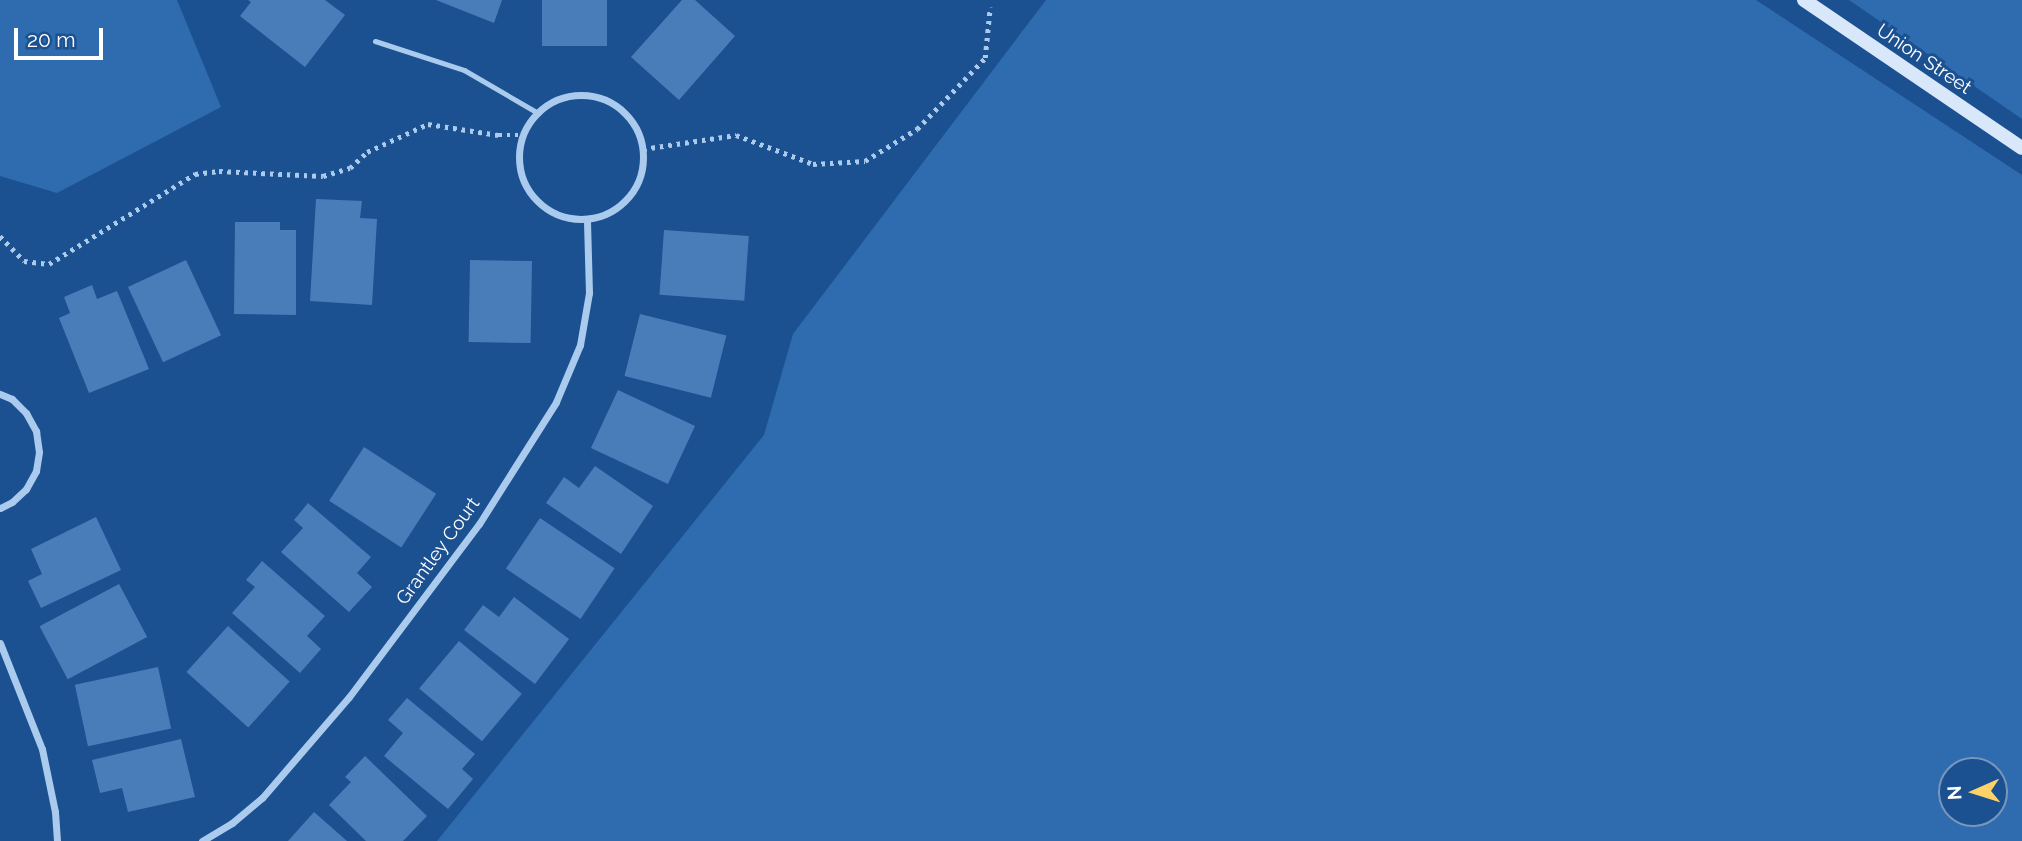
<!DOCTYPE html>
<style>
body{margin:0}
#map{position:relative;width:2022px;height:841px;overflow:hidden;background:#1c5191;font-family:Raleway,sans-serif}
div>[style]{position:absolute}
.green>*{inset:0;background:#2f6baf}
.building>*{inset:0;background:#497dba;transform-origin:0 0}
.path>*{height:4.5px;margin-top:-2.25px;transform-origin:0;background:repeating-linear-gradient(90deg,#abcbee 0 3.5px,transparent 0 8.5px)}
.lane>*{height:5px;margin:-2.5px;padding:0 2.5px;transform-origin:2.5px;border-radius:2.5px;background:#abcbee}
.street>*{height:7px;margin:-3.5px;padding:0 3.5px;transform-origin:3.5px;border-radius:3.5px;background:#abcbee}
.street>.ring{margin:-3.5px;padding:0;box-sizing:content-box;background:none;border:7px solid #abcbee;border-radius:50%}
.secondary>*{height:14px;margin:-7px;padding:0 7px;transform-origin:7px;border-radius:7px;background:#d8e8fa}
span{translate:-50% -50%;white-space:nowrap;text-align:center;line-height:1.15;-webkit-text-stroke:6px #1c5191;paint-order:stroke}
.street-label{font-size:19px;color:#fff}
.north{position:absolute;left:1938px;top:757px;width:70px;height:70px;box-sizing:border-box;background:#1c5191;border:2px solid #7797bd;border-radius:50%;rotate:267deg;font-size:19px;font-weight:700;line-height:28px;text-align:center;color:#fff}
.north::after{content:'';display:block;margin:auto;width:24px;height:32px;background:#ffd169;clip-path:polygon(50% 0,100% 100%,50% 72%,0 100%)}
.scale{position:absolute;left:14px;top:28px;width:89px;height:32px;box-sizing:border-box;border:4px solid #fff;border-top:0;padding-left:9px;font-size:21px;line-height:24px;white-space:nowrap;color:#fff;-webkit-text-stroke:5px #1c5191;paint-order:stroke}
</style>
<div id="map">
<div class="green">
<div style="clip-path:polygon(0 0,177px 0,221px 107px,57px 193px,0 176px)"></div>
<div style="clip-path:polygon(evenodd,1046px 0,1756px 0,2022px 175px,2022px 841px,437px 841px,764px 435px,793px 334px,1046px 0,1952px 771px,1994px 771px,1994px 813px,1952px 813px,1952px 771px)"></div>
<div style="clip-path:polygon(1849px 0,2022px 0,2022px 119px)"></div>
</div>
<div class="building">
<div style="clip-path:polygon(248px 0,325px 0,345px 15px,305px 67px,240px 16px,251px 2px)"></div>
<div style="clip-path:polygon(436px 0,502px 0,494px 23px)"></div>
<div style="left:542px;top:0;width:65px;height:46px"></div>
<div style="clip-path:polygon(682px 0,695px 0,735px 36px,679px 100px,631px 57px)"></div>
<div style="clip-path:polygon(316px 199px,362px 201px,360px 218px,377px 219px,372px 305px,310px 301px)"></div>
<div style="clip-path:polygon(235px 222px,280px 222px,280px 230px,296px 230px,296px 315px,234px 314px)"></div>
<div style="left:664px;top:230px;width:85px;height:65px;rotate:4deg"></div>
<div style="left:186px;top:260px;width:83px;height:64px;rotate:65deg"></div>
<div style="left:470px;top:260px;width:62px;height:82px;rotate:1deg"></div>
<div style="clip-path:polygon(92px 285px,97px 299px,117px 291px,149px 369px,89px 393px,59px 318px,70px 313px,64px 297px)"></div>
<div style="left:640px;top:314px;width:89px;height:64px;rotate:14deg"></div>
<div style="left:618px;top:390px;width:85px;height:64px;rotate:25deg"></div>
<div style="left:364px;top:447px;width:86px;height:64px;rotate:33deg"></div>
<div style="clip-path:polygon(595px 466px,653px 506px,621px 554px,546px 503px,564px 477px,579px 488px)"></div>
<div style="clip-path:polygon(308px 503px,371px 557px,357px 573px,372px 587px,349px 612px,281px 552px,303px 528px,294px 520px)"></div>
<div style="clip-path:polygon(96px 517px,121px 570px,41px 608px,28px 581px,42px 574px,31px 549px)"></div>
<div style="left:540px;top:518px;width:90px;height:61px;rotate:34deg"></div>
<div style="clip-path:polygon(262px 561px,325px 616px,307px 636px,321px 649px,300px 673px,232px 613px,255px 587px,246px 580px)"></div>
<div style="left:119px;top:584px;width:60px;height:90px;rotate:62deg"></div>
<div style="clip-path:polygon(514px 597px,569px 639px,535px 684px,464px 630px,483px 605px,499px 617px)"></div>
<div style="left:228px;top:626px;width:83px;height:62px;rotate:42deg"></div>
<div style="left:459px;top:641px;width:82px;height:62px;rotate:40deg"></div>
<div style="left:158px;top:667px;width:63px;height:85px;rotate:78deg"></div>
<div style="clip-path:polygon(407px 698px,475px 754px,462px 769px,473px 779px,448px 809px,384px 756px,403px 733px,388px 720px)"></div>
<div style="clip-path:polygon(181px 739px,195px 797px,128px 812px,122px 788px,100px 793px,92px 760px)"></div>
<div style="clip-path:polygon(365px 756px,427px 816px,403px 841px,366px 841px,329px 805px,351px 782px,345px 777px)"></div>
<div style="clip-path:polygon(314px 812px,347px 841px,288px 841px)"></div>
</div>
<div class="path">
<div style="left:643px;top:149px;width:94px;rotate:-8.6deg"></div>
<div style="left:736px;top:135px;width:82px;rotate:20.6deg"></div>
<div style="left:813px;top:164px;width:52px;rotate:-3.3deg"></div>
<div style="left:865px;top:161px;width:61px;rotate:-31.6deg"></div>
<div style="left:917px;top:129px;width:98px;rotate:-46.2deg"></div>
<div style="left:985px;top:58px;width:51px;rotate:-84.4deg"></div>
<div style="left:0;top:236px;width:35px;rotate:46deg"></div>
<div style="left:24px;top:261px;width:25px;rotate:7deg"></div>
<div style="left:49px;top:264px;width:172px;rotate:-31.7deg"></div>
<div style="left:195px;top:174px;width:24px;rotate:-7deg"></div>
<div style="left:219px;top:171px;width:104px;rotate:2.8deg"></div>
<div style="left:323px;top:176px;width:28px;rotate:-17deg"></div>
<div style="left:350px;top:168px;width:23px;rotate:-43deg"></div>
<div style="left:367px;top:152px;width:67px;rotate:-24.7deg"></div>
<div style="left:428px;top:124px;width:71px;rotate:8.9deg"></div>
<div style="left:498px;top:135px;width:26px"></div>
</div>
<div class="lane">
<div style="left:375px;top:41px;width:94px;rotate:18deg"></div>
<div style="left:464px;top:70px;width:86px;rotate:30.2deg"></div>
</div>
<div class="street">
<div class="ring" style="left:519px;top:95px;width:117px;height:117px"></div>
<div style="left:0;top:394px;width:13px;rotate:23deg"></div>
<div style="left:12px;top:399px;width:20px;rotate:45deg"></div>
<div style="left:26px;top:413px;width:21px;rotate:61deg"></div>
<div style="left:36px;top:431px;width:21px;rotate:82deg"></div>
<div style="left:39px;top:452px;width:19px;rotate:99deg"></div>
<div style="left:36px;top:471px;width:21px;rotate:119deg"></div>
<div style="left:26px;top:489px;width:19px;rotate:137deg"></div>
<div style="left:12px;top:502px;width:13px;rotate:153deg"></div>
<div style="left:0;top:643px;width:114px;rotate:68.4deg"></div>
<div style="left:42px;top:749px;width:64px;rotate:78.3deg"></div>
<div style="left:55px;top:812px;width:29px;rotate:86deg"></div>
<div style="left:202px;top:841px;width:35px;rotate:-31deg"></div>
<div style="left:232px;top:823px;width:39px;rotate:-40deg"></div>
<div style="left:262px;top:798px;width:133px;rotate:-49.3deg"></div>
<div style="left:349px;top:697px;width:216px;rotate:-53.1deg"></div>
<div style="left:479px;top:524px;width:144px;rotate:-57.7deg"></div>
<div style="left:556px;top:402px;width:62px;rotate:-67.2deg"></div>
<div style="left:580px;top:345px;width:53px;rotate:-80.2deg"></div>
<div style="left:589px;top:293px;width:73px;rotate:-91.6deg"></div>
</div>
<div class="secondary">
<div style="left:1804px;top:0;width:263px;rotate:34.2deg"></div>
</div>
<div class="street-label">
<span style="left:1924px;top:59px;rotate:34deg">Union Street</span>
<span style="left:438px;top:551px;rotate:-54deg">Grantley Court</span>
</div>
<div class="north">N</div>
<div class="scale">20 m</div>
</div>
